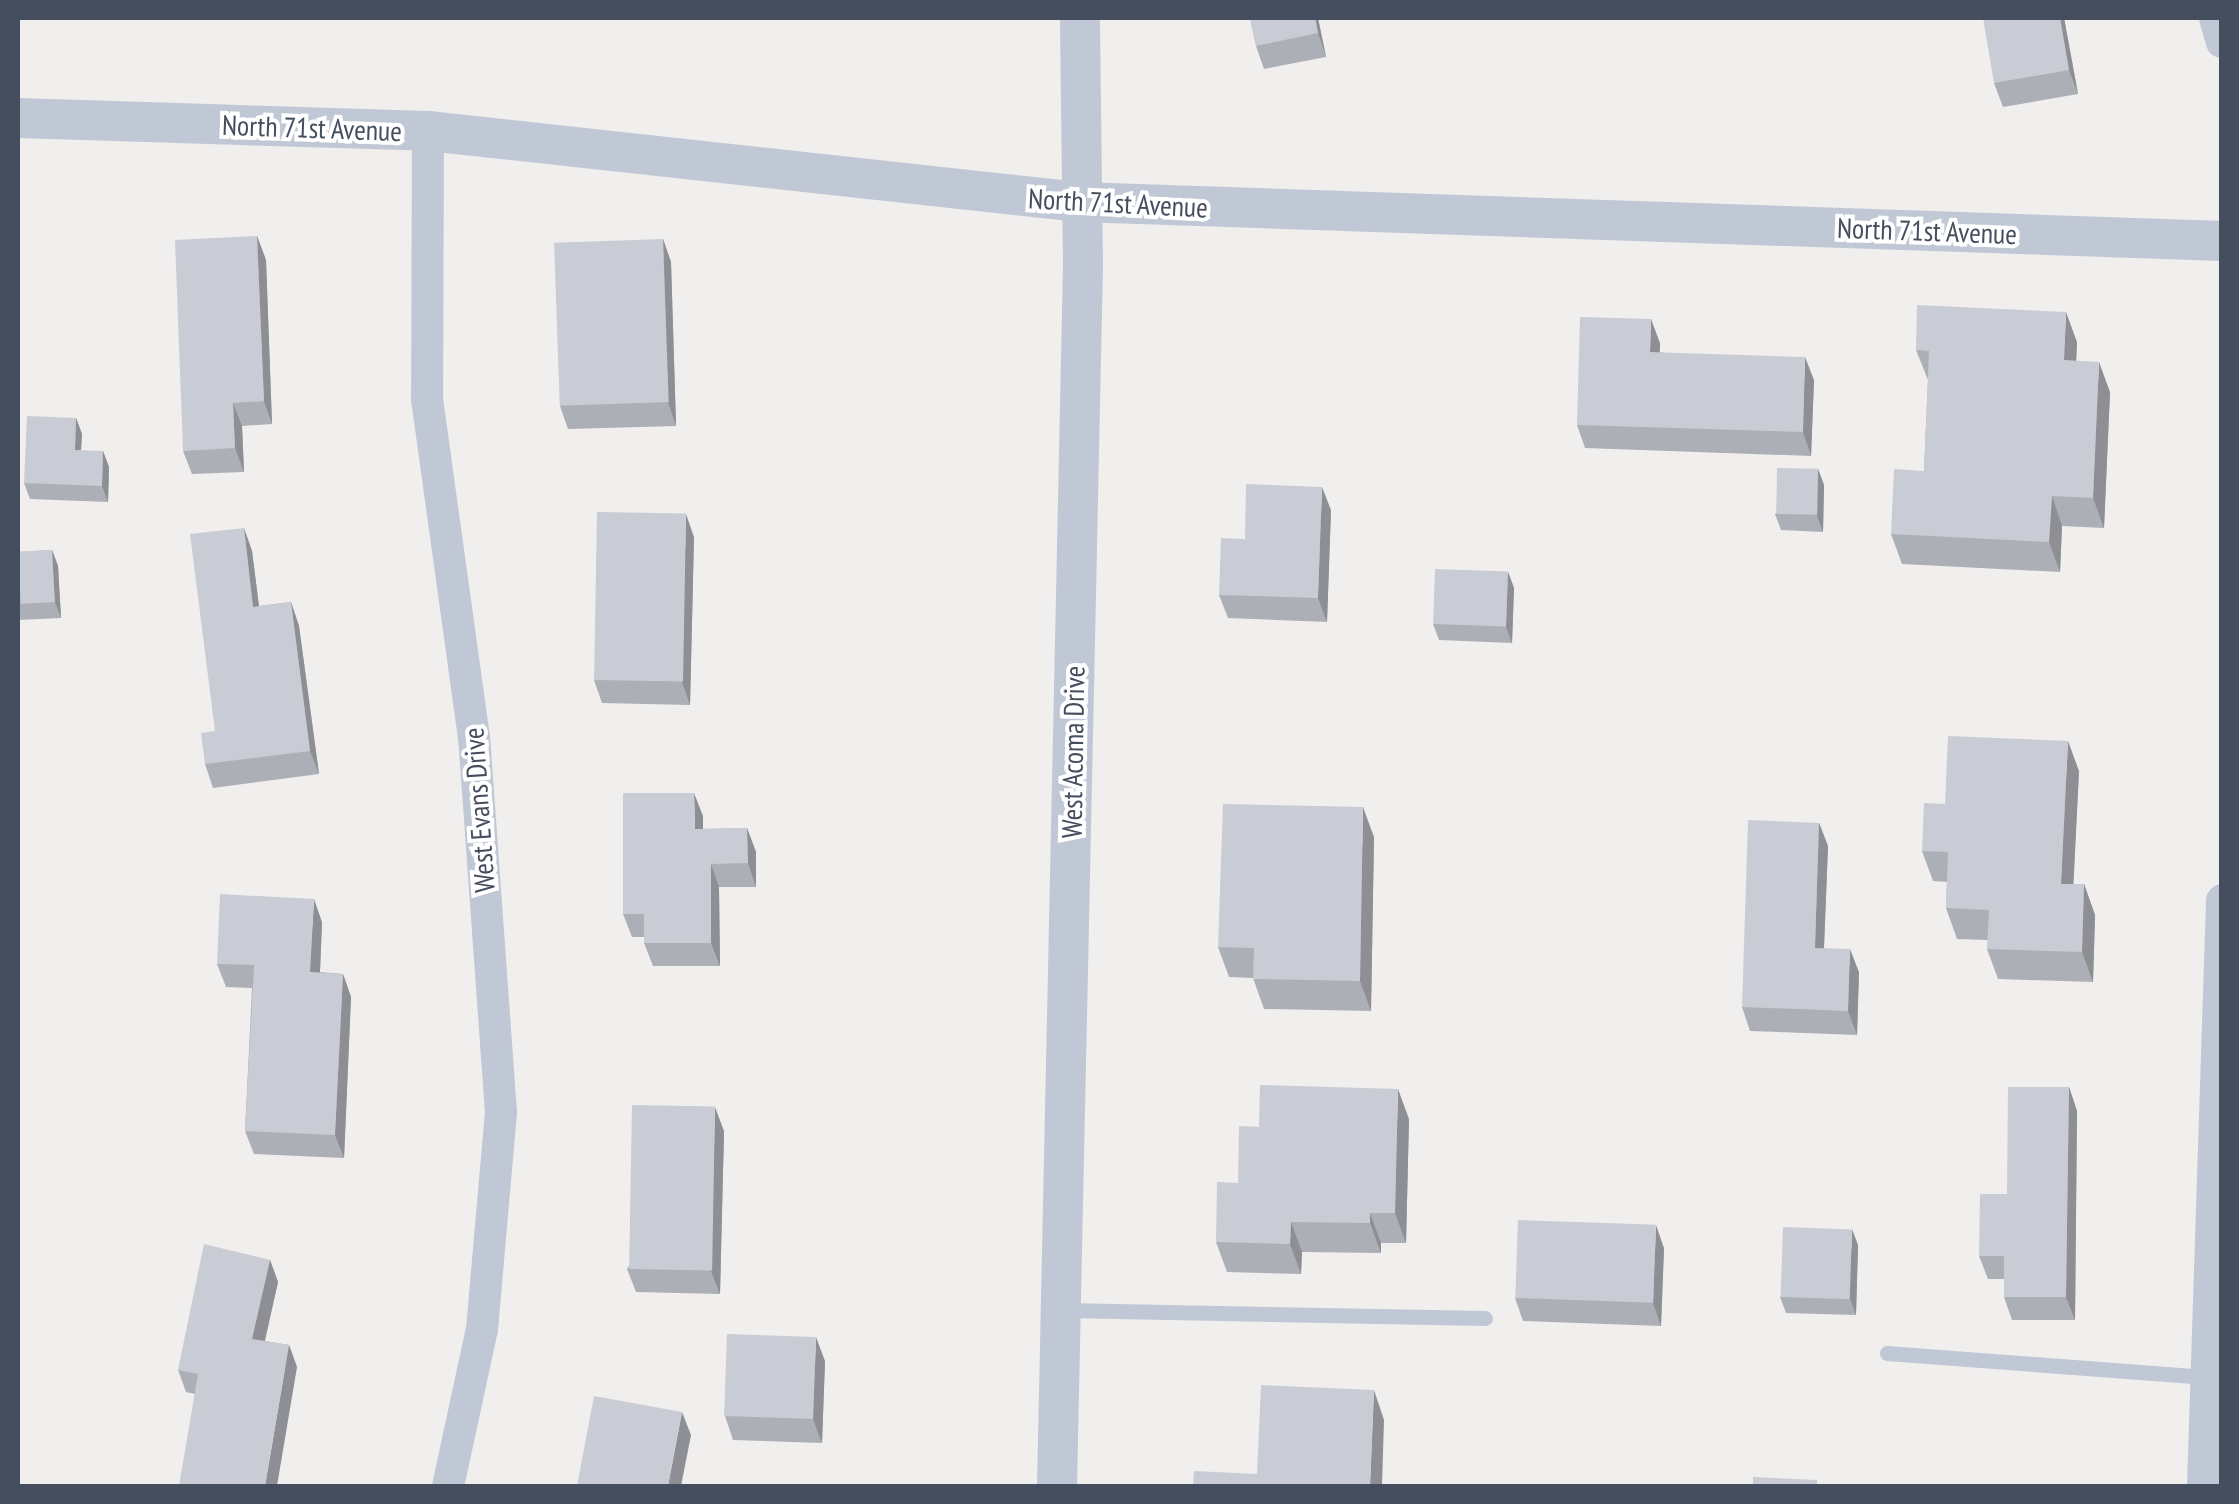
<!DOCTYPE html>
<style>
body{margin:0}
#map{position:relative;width:2239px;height:1504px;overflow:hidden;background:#f1eeee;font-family:"PT Sans Narrow",sans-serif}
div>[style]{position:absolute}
.service>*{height:15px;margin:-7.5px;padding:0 7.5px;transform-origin:7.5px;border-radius:7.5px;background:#c0c8d5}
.minor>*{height:32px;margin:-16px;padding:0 16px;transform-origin:16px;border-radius:16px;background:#c0c8d5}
.tertiary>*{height:40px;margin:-20px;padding:0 20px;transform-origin:20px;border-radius:20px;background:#c0c8d5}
.wall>*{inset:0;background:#adafb6}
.shaded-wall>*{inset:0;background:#8d8f94}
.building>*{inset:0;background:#c9ccd4;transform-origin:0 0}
span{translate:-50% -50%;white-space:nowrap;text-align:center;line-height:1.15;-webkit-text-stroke:8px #fff;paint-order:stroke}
.street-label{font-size:28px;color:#444e5e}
.frame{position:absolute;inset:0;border:20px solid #444e5e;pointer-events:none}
</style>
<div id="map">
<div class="service">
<div style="left:1064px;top:1310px;width:421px;rotate:1.1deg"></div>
<div style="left:1887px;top:1353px;width:320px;rotate:4.3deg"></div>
</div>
<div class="minor">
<div style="left:2215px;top:18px;width:25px;rotate:74deg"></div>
<div style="left:428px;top:131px;width:268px;rotate:90.2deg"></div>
<div style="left:427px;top:399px;width:340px;rotate:82.1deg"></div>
<div style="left:474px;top:736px;width:377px;rotate:85.9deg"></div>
<div style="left:501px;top:1112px;width:218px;rotate:95deg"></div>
<div style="left:482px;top:1329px;width:161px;rotate:102.2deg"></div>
<div style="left:2203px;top:1486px;width:586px;rotate:-88.14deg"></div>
</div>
<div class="tertiary">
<div style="left:18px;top:118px;width:410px;rotate:1.8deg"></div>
<div style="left:428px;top:131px;width:655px;rotate:6.22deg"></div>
<div style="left:1079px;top:202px;width:1144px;rotate:1.95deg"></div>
<div style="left:1057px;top:1486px;width:1218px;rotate:-88.78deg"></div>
<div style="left:1083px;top:268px;width:250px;rotate:-90.7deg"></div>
</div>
<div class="wall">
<div style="clip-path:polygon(1250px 18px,1318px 18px,1326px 57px,1264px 69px,1256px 46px)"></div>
<div style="clip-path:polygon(2064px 18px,2078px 94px,2003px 107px,1994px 83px)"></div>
<div style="clip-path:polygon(257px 236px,266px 260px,272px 424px,242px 426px,244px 472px,192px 474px,183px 451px)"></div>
<div style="clip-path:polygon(663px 239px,671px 262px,676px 426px,568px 429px,560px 406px)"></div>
<div style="clip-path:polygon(2077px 342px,2076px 361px,2110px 392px,2104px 528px,2062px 526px,2060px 572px,1902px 564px,1891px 534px,1924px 471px,1928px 380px,1916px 350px)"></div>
<div style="clip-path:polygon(1660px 343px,1659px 352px,1814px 380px,1811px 456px,1585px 448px,1577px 425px)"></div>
<div style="clip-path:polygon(76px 418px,82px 434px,81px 451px,103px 451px,109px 467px,108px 502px,30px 499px,24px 483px)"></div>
<div style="clip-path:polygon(1818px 469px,1824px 485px,1823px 532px,1781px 530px,1775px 514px)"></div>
<div style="clip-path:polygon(1331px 510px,1327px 622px,1228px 618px,1219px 595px,1245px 539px)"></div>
<div style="clip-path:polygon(244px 528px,252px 551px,259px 606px,291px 602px,299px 626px,319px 774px,213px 788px,205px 764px,215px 731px)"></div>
<div style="clip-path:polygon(694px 537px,690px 705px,602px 703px,594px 680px)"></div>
<div style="clip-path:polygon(52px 550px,58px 566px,61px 618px,18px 620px,18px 552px)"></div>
<div style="clip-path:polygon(1508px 572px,1514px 588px,1512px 643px,1439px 640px,1433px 624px)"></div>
<div style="clip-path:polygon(2079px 771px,2073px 884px,2084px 884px,2095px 915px,2093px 982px,1998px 979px,1987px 949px,1988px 940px,1957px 939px,1946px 908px,1947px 882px,1933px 881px,1922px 851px,1945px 804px)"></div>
<div style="clip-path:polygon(703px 816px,703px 829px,747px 828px,756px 852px,756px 887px,719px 887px,720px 966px,653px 966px,644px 943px,644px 937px,632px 937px,623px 914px)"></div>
<div style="clip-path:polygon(1819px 823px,1828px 846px,1824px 948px,1859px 972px,1857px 1035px,1750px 1031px,1742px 1007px)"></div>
<div style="clip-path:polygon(1374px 837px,1371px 1011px,1264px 1009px,1253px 978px,1229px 977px,1218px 947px)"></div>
<div style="clip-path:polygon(322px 922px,320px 972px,343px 974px,351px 997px,344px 1158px,254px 1154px,245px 1131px,252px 988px,226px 987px,217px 964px)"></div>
<div style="clip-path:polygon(2069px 1087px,2077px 1111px,2075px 1320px,2012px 1320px,2004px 1297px,2004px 1279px,1988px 1279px,1979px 1256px)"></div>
<div style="clip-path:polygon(1409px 1119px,1406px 1243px,1381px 1243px,1381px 1253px,1302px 1252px,1301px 1274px,1227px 1272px,1216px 1242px,1259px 1127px)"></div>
<div style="clip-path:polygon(724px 1131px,720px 1294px,636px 1292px,627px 1269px)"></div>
<div style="clip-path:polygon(1858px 1245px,1856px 1315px,1786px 1313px,1780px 1297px)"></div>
<div style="clip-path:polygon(1664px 1248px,1661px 1326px,1523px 1321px,1515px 1298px)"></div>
<div style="clip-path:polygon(270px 1260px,278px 1282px,265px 1341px,289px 1345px,297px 1367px,195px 1394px,186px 1392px,178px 1370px)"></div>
<div style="clip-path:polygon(825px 1361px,822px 1443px,733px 1440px,725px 1416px)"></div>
</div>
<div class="shaded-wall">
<div style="clip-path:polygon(1315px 18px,1318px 18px,1326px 57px,1318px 33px)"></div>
<div style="clip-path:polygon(2060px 18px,2064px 18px,2078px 94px,2069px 70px)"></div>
<div style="clip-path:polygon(257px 236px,266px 260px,272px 424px,264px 401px)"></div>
<div style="clip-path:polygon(663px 239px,671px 262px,676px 426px,668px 402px)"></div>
<div style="clip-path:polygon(2066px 312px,2077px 342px,2075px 390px,2064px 360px)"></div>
<div style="clip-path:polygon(1651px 319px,1660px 343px,1659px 375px,1650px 352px)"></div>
<div style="clip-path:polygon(1805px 357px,1814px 380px,1811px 456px,1803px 432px)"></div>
<div style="clip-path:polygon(2099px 362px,2110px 392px,2104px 528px,2093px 498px)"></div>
<div style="clip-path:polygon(233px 403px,242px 426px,244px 472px,235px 448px)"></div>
<div style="clip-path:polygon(76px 418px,82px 434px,80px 466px,75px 450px)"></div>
<div style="clip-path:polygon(103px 451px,109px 467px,108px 502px,102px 486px)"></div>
<div style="clip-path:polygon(1818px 469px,1824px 485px,1823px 532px,1817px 516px)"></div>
<div style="clip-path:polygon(1322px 487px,1331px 510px,1327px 622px,1318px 598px)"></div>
<div style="clip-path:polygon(2052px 496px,2062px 526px,2060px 572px,2049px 542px)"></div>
<div style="clip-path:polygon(686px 514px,694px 537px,690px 705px,682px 682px)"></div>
<div style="clip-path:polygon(244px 528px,252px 551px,262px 630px,253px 607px)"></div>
<div style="clip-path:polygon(52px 550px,58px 566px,61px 618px,55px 602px)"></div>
<div style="clip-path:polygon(1508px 572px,1514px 588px,1512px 643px,1506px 627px)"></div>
<div style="clip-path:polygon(291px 602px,299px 626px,319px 774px,310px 751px)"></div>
<div style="clip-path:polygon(2068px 741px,2079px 771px,2072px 914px,2061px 884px)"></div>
<div style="clip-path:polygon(694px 793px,703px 816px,703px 852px,695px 829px)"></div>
<div style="clip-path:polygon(1363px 807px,1374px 837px,1371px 1011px,1360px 981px)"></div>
<div style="clip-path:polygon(1819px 823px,1828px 846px,1823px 971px,1815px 948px)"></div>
<div style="clip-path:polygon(747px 828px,756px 852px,756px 887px,748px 863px)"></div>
<div style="clip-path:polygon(711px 864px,719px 887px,720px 966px,711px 943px)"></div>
<div style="clip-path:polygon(2084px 884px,2095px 915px,2093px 982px,2082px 952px)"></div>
<div style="clip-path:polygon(314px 899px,322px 922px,319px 995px,310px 972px)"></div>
<div style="clip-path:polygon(1850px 949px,1859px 972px,1857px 1035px,1848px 1011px)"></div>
<div style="clip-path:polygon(343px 974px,351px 997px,344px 1158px,335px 1135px)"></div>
<div style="clip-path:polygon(2069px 1087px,2077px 1111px,2075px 1320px,2066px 1297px)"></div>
<div style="clip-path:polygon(1398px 1089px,1409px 1119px,1406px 1243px,1395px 1213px)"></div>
<div style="clip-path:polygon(715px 1107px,724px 1131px,720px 1294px,711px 1271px)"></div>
<div style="clip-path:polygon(1370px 1213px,1381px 1243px,1381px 1253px,1370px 1223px)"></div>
<div style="clip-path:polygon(1291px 1222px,1302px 1252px,1301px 1274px,1290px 1244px)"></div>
<div style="clip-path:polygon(1656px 1225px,1664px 1248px,1661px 1326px,1653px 1303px)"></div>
<div style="clip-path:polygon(1852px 1229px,1858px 1245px,1856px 1315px,1850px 1299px)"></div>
<div style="clip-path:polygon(270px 1260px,278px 1282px,260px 1361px,252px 1339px)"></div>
<div style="clip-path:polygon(816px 1337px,825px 1361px,822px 1443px,813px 1419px)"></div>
<div style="clip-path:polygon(289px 1345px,297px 1367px,277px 1486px,265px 1486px)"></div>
<div style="clip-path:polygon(1374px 1390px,1384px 1420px,1382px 1486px,1370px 1486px)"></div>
<div style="clip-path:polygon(682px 1412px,691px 1435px,681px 1486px,668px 1486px)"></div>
</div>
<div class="building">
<div style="clip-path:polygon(1250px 18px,1315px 18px,1318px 33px,1256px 46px)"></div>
<div style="clip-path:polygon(1983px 18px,2060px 18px,2069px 70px,1994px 83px)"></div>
<div style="clip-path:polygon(257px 236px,264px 401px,233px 403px,235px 448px,183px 451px,175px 240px)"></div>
<div style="left:663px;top:239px;width:163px;height:109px;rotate:88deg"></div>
<div style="clip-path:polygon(1917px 305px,2066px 312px,2064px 360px,2099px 362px,2093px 498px,2052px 496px,2049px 542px,1891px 534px,1894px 469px,1924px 471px,1929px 351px,1916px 350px)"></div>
<div style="clip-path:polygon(1580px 317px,1651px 319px,1650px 352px,1805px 357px,1803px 432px,1577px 425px)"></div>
<div style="clip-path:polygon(27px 416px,76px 418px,75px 450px,103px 451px,102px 486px,24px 483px)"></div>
<div style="left:1777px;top:468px;width:41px;height:46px;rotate:1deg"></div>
<div style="clip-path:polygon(1246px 484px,1322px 487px,1318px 598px,1219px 595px,1221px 538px,1245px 539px)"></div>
<div style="left:597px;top:512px;width:89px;height:168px;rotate:1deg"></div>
<div style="clip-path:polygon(244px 528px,253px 607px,291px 602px,310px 751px,205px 764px,201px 733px,215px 731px,190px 534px)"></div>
<div style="left:52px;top:550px;width:52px;height:34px;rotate:87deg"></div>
<div style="left:1435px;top:569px;width:73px;height:55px;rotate:2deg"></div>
<div style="clip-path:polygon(1948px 736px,2068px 741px,2061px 884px,2084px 884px,2082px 952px,1987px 949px,1989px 910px,1946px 908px,1948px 852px,1922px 851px,1924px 803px,1945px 804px)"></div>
<div style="clip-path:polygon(623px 793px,694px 793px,695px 829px,747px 828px,748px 863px,711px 864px,711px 943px,644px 943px,644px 914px,623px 914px)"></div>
<div style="clip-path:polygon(1223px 804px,1363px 807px,1360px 981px,1253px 979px,1254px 948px,1218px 947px)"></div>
<div style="clip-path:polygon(1748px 820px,1819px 823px,1815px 948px,1850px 949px,1848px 1011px,1742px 1007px)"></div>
<div style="clip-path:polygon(220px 894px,314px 899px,310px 972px,343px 974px,335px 1135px,245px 1131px,254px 965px,217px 964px)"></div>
<div style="clip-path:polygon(1260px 1085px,1398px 1089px,1395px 1213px,1370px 1213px,1370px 1223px,1291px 1222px,1290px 1244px,1216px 1242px,1217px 1182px,1238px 1183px,1239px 1126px,1259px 1127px)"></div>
<div style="clip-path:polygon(2008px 1087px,2069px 1087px,2066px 1297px,2004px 1297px,2004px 1256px,1979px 1256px,1980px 1194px,2007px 1194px)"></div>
<div style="left:632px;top:1105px;width:83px;height:164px;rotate:1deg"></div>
<div style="left:1518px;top:1220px;width:138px;height:78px;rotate:2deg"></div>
<div style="left:1783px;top:1227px;width:69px;height:70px;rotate:2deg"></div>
<div style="clip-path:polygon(204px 1244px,270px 1260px,252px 1339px,289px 1345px,265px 1486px,179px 1486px,198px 1374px,178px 1370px)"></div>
<div style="left:727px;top:1334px;width:89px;height:82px;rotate:2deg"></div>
<div style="clip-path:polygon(1261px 1385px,1374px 1390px,1370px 1486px,1193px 1486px,1194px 1471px,1257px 1474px)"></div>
<div style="clip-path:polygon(594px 1396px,682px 1412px,668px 1486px,577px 1486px)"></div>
<div style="clip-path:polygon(1753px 1477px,1817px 1480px,1817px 1486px,1753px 1486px)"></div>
</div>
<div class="street-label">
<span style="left:312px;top:128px;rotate:2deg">North 71st Avenue</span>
<span style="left:1118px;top:203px;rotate:3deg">North 71st Avenue</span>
<span style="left:1927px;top:231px;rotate:2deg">North 71st Avenue</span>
<span style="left:1073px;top:752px;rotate:-89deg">West Acoma Drive</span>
<span style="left:479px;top:810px;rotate:-94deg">West Evans Drive</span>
</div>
<div class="frame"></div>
</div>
